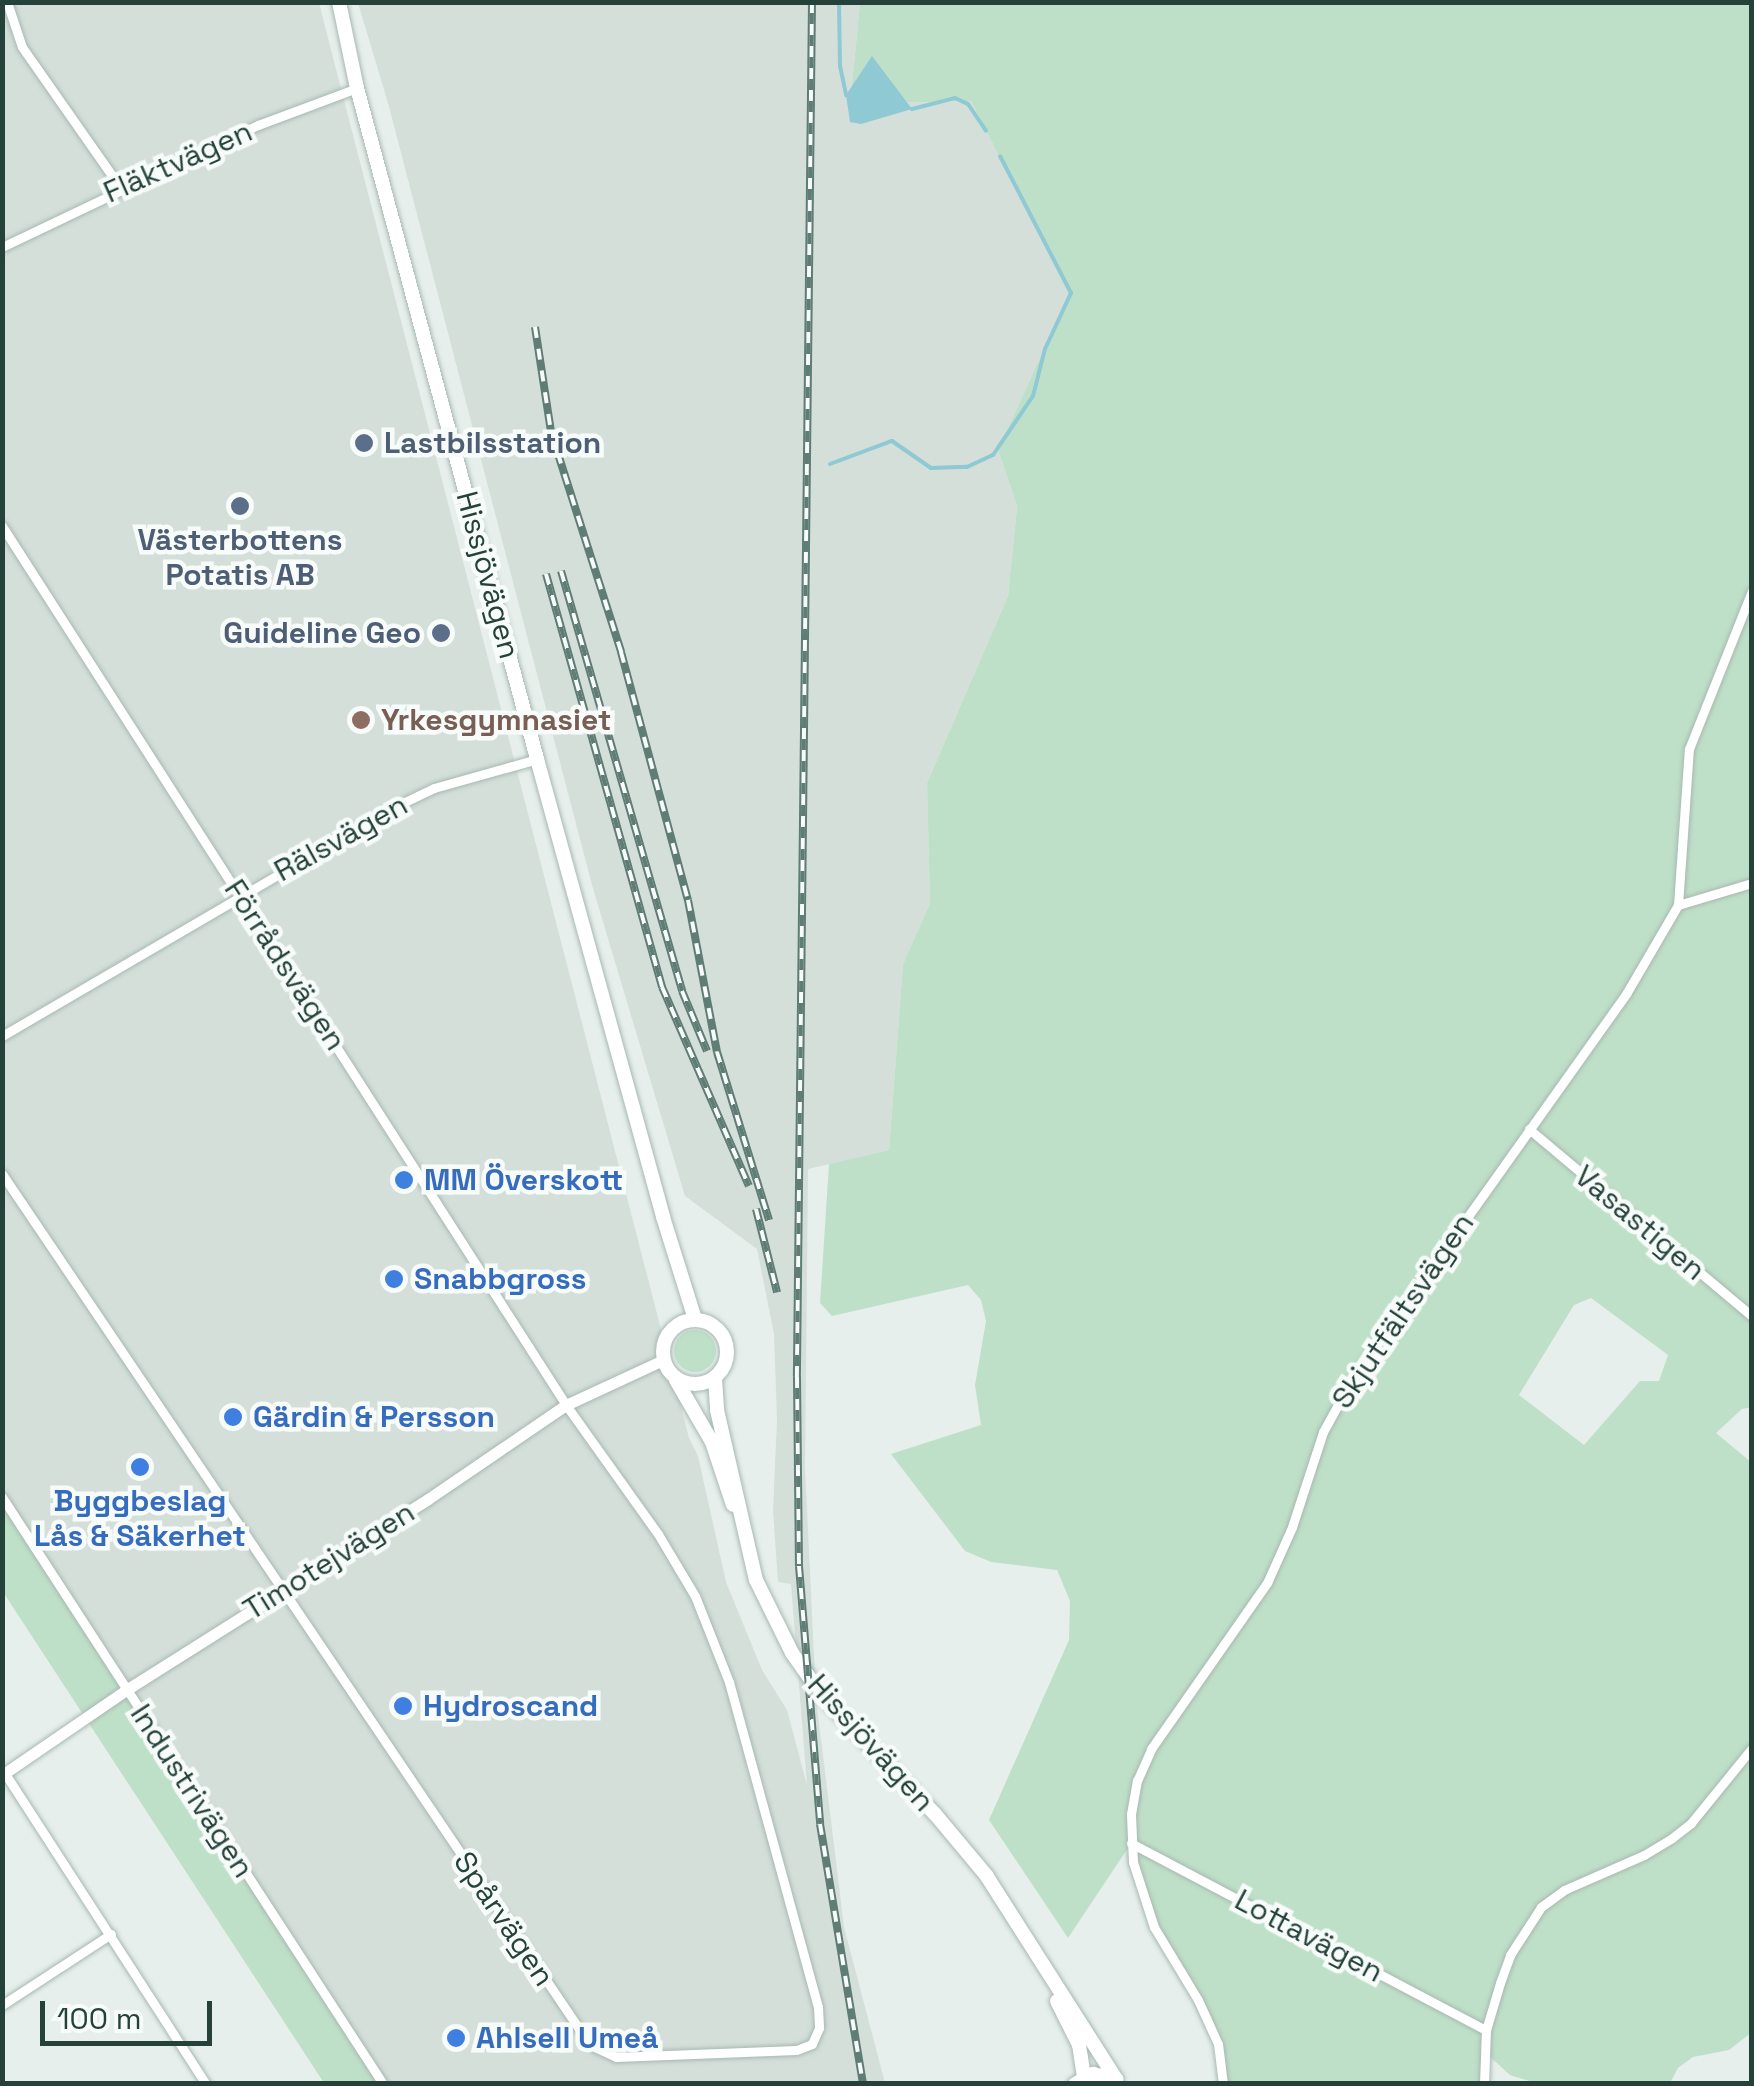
<!DOCTYPE html>
<meta charset="utf-8">
<style>
body{margin:0}
#map{position:relative;width:1754px;height:2086px;overflow:hidden;background:#e6efeb;font-family:"Space Grotesk",sans-serif}
div>[style]{position:absolute}
.built>*{inset:0;background:#d4dfda}
.green>*{inset:0;background:#bfe0c8}
.round{border-radius:50%}
.water>*{inset:0;background:#8ec9d4}
.stream>*{height:4px;margin:-2px;padding:0 2px;transform-origin:2px;border-radius:2px;background:#8ec9d4}
.roads{filter:drop-shadow(0 0 2px #a8b8b2) drop-shadow(0 0 2px #a8b8b2)}
.minor>*{height:9px;margin:-4.5px;padding:0 4.5px;transform-origin:4.5px;border-radius:4.5px;background:#fff}
.tertiary>*{height:11px;margin:-5.5px;padding:0 5.5px;transform-origin:5.5px;border-radius:5.5px;background:#fff}
.secondary>*{height:14px;margin:-7px;padding:0 7px;transform-origin:7px;border-radius:7px;background:#fff}
.secondary>.ring{margin:-7px;padding:0;box-sizing:content-box;background:none;border:14px solid #fff;border-radius:50%}
.rail>*{height:8px;margin-top:-4px;transform-origin:0;background:repeating-linear-gradient(90deg,#f7fbf9 0 11px,#5f7d75 0 22px);box-sizing:border-box;border-block:2px solid #5f7d75}
.dots>*{width:28px;height:28px;translate:-50% -50%;box-sizing:border-box;border:5px solid #f7fbf9;border-radius:50%}
span{translate:-50% -50%;white-space:nowrap;text-align:center;line-height:1.15;-webkit-text-stroke:9px #f7fbf9;paint-order:stroke}
.street-label{font-size:30px;color:#24423a}
.service-label{font-size:30px;color:#4e5e75;font-weight:700}
.left{translate:0 -50%;text-align:left}
.right{translate:-100% -50%;text-align:right}
.education-label{font-size:30px;color:#785e54;font-weight:700}
.shop-label{font-size:30px;color:#366cbe;font-weight:700}
.frame{position:absolute;inset:0;border:5px solid #24423a;pointer-events:none}
.scale{position:absolute;left:40px;top:2001px;width:172px;height:45px;box-sizing:border-box;border:5px solid #24423a;border-top:0;padding-left:12px;font-size:30px;line-height:35px;white-space:nowrap;color:#24423a;-webkit-text-stroke:8px #f7fbf9;paint-order:stroke}
</style>
<div id="map">
<div class="built">
<div style="clip-path:polygon(2px 3px,319px 3px,689px 1438px,698px 1456px,726px 1582px,762px 1670px,787px 1710px,807px 1785px,791px 1584px,778px 1582px,773px 1511px,777px 1420px,774px 1334px,757px 1249px,685px 1196px,592px 885px,388px 103px,358px 3px,860px 3px,850px 104px,971px 101px,1069px 294px,998px 450px,1017px 506px,1008px 596px,927px 783px,930px 903px,903px 964px,889px 1150px,808px 1169px,805px 1467px,816px 1698px,844px 1927px,885px 2083px,383px 2083px,3px 1502px)"></div>
</div>
<div class="green">
<div style="clip-path:polygon(evenodd,860px 3px,1751px 3px,1752px 1407px,1742px 1409px,1716px 1433px,1751px 1462px,1751px 2033px,1729px 2050px,1693px 2057px,1678px 2068px,1670px 2083px,1536px 2083px,1510px 2075px,1488px 2055px,1484px 2083px,1223px 2083px,1218px 2044px,1154px 1927px,1130px 1845px,1068px 1938px,989px 1820px,1069px 1640px,1070px 1601px,1057px 1570px,991px 1562px,965px 1551px,891px 1454px,981px 1425px,975px 1385px,986px 1321px,981px 1300px,968px 1285px,832px 1316px,820px 1303px,829px 1164px,889px 1150px,903px 964px,930px 903px,927px 783px,1008px 596px,1017px 506px,998px 450px,1069px 294px,971px 101px,850px 104px,860px 3px,1591px 1298px,1668px 1355px,1659px 1381px,1640px 1381px,1584px 1445px,1519px 1395px,1574px 1305px,1591px 1298px)"></div>
<div class="round" style="left:674px;top:1330px;width:42px;height:42px"></div>
<div style="clip-path:polygon(2px 1497px,383px 2083px,324px 2083px,3px 1592px)"></div>
</div>
<div class="water">
<div style="clip-path:polygon(872px 56px,912px 109px,861px 124px,850px 122px,846px 95px)"></div>
</div>
<div class="stream">
<div style="left:839px;top:2px;width:64px;rotate:89.1deg"></div>
<div style="left:840px;top:66px;width:30px;rotate:78deg"></div>
<div style="left:912px;top:109px;width:44px;rotate:-14.3deg"></div>
<div style="left:955px;top:98px;width:14px;rotate:25deg"></div>
<div style="left:968px;top:104px;width:32px;rotate:56deg"></div>
<div style="left:830px;top:464px;width:66px;rotate:-20.4deg"></div>
<div style="left:892px;top:441px;width:47px;rotate:34.7deg"></div>
<div style="left:931px;top:468px;width:36px;rotate:-2deg"></div>
<div style="left:967px;top:467px;width:29px;rotate:-25deg"></div>
<div style="left:993px;top:455px;width:71px;rotate:-55.9deg"></div>
<div style="left:1033px;top:396px;width:49px;rotate:-75.7deg"></div>
<div style="left:1045px;top:349px;width:62px;rotate:-65.1deg"></div>
<div style="left:1071px;top:293px;width:154px;rotate:-117.4deg"></div>
</div>
<div class="roads">
<div class="minor">
<div style="left:7px;top:2px;width:47px;rotate:71.6deg"></div>
<div style="left:22px;top:47px;width:171px;rotate:55deg"></div>
<div style="left:2px;top:247px;width:284px;rotate:-25.5deg"></div>
<div style="left:258px;top:125px;width:106px;rotate:-20.5deg"></div>
<div style="left:2px;top:526px;width:1044px;rotate:57.31deg"></div>
<div style="left:566px;top:1405px;width:158px;rotate:54.5deg"></div>
<div style="left:658px;top:1534px;width:72px;rotate:59.2deg"></div>
<div style="left:695px;top:1596px;width:92px;rotate:68.4deg"></div>
<div style="left:729px;top:1682px;width:337px;rotate:74.7deg"></div>
<div style="left:818px;top:2007px;width:21px;rotate:87deg"></div>
<div style="left:819px;top:2028px;width:17px;rotate:114deg"></div>
<div style="left:812px;top:2044px;width:17px;rotate:159deg"></div>
<div style="left:796px;top:2050px;width:180px;rotate:177.8deg"></div>
<div style="left:616px;top:2057px;width:29px;rotate:-155deg"></div>
<div style="left:590px;top:2045px;width:1051px;rotate:-124.02deg"></div>
<div style="left:1678px;top:905px;width:156px;rotate:-86deg"></div>
<div style="left:1689px;top:749px;width:170px;rotate:-68.3deg"></div>
<div style="left:2px;top:1036px;width:447px;rotate:-30.3deg"></div>
<div style="left:388px;top:810px;width:51px;rotate:-25.6deg"></div>
<div style="left:434px;top:788px;width:107px;rotate:-15.7deg"></div>
<div style="left:1529px;top:1129px;width:291px;rotate:40deg"></div>
<div style="left:2px;top:1497px;width:700px;rotate:57.01deg"></div>
<div style="left:4px;top:1772px;width:372px;rotate:57.1deg"></div>
<div style="left:1131px;top:1843px;width:401px;rotate:27.8deg"></div>
<div style="left:2px;top:2005px;width:130px;rotate:-33.1deg"></div>
<div style="left:1223px;top:2084px;width:40px;rotate:-97.1deg"></div>
<div style="left:1218px;top:2044px;width:48px;rotate:-114.4deg"></div>
<div style="left:1198px;top:2000px;width:85px;rotate:-121.1deg"></div>
<div style="left:1154px;top:1927px;width:68px;rotate:-107.9deg"></div>
<div style="left:1133px;top:1862px;width:48px;rotate:-92.4deg"></div>
<div style="left:1131px;top:1814px;width:34px;rotate:-80deg"></div>
<div style="left:1137px;top:1781px;width:35px;rotate:-66deg"></div>
<div style="left:1151px;top:1749px;width:203px;rotate:-55.1deg"></div>
<div style="left:1267px;top:1583px;width:61px;rotate:-65.9deg"></div>
<div style="left:1292px;top:1527px;width:100px;rotate:-71.9deg"></div>
<div style="left:1323px;top:1432px;width:58px;rotate:-61.2deg"></div>
<div style="left:1351px;top:1381px;width:475px;rotate:-54.6deg"></div>
<div style="left:1626px;top:994px;width:103px;rotate:-59.7deg"></div>
<div style="left:1678px;top:905px;width:77px;rotate:-16.6deg"></div>
<div style="left:1484px;top:2084px;width:54px;rotate:-87.9deg"></div>
<div style="left:1486px;top:2030px;width:49px;rotate:-73.4deg"></div>
<div style="left:1500px;top:1983px;width:30px;rotate:-70deg"></div>
<div style="left:1510px;top:1955px;width:57px;rotate:-57.1deg"></div>
<div style="left:1541px;top:1907px;width:29px;rotate:-36deg"></div>
<div style="left:1564px;top:1890px;width:87px;rotate:-23.6deg"></div>
<div style="left:1644px;top:1855px;width:33px;rotate:-31deg"></div>
<div style="left:1672px;top:1838px;width:24px;rotate:-38deg"></div>
<div style="left:1691px;top:1823px;width:97px;rotate:-50.9deg"></div>
</div>
<div class="tertiary">
<div style="left:2px;top:1775px;width:150px;rotate:-34.4deg"></div>
<div style="left:126px;top:1690px;width:357px;rotate:-32.3deg"></div>
<div style="left:428px;top:1499px;width:167px;rotate:-34.3deg"></div>
<div style="left:566px;top:1405px;width:107px;rotate:-24.9deg"></div>
</div>
<div class="secondary">
<div style="left:339px;top:2px;width:88px;rotate:78.2deg"></div>
<div style="left:357px;top:88px;width:695px;rotate:74.98deg"></div>
<div style="left:537px;top:759px;width:475px;rotate:74.6deg"></div>
<div style="left:663px;top:1217px;width:107px;rotate:72.6deg"></div>
<div class="ring" style="left:663px;top:1320px;width:50px;height:50px"></div>
<div style="left:715px;top:1379px;width:31px;rotate:86deg"></div>
<div style="left:717px;top:1410px;width:174px;rotate:77.1deg"></div>
<div style="left:756px;top:1580px;width:81px;rotate:63.7deg"></div>
<div style="left:792px;top:1653px;width:55px;rotate:54.6deg"></div>
<div style="left:824px;top:1698px;width:161px;rotate:46.3deg"></div>
<div style="left:935px;top:1814px;width:80px;rotate:50.1deg"></div>
<div style="left:986px;top:1875px;width:242px;rotate:57.5deg"></div>
<div style="left:676px;top:1380px;width:72px;rotate:59.9deg"></div>
<div style="left:712px;top:1442px;width:66px;rotate:71.6deg"></div>
<div style="left:1057px;top:2001px;width:49px;rotate:63.4deg"></div>
<div style="left:1079px;top:2045px;width:32px;rotate:81deg"></div>
<div style="left:1075px;top:2084px;width:21px;rotate:-29deg"></div>
<div style="left:1093px;top:2074px;width:24px;rotate:12deg"></div>
</div>
</div>
<div class="rail">
<div style="left:812px;top:2px;width:1375px;rotate:90.63deg"></div>
<div style="left:797px;top:1377px;width:189px;rotate:89.4deg"></div>
<div style="left:799px;top:1566px;width:259px;rotate:85.3deg"></div>
<div style="left:820px;top:1824px;width:264px;rotate:80.6deg"></div>
<div style="left:535px;top:327px;width:106px;rotate:81.3deg"></div>
<div style="left:551px;top:432px;width:231px;rotate:72.3deg"></div>
<div style="left:621px;top:652px;width:257px;rotate:74.9deg"></div>
<div style="left:688px;top:900px;width:155px;rotate:79.2deg"></div>
<div style="left:717px;top:1052px;width:176px;rotate:72.8deg"></div>
<div style="left:561px;top:571px;width:437px;rotate:73.9deg"></div>
<div style="left:682px;top:991px;width:65px;rotate:67.4deg"></div>
<div style="left:546px;top:574px;width:429px;rotate:74.3deg"></div>
<div style="left:662px;top:987px;width:217px;rotate:66.4deg"></div>
<div style="left:756px;top:1209px;width:86px;rotate:75.8deg"></div>
</div>
<div class="dots">
<div style="left:364px;top:443px;background:#5c6f8a"></div>
<div style="left:240px;top:506px;background:#5c6f8a"></div>
<div style="left:441px;top:633px;background:#5c6f8a"></div>
<div style="left:361px;top:720px;background:#8d6e63"></div>
<div style="left:404px;top:1180px;background:#3f7fe0"></div>
<div style="left:394px;top:1279px;background:#3f7fe0"></div>
<div style="left:233px;top:1417px;background:#3f7fe0"></div>
<div style="left:140px;top:1467px;background:#3f7fe0"></div>
<div style="left:403px;top:1706px;background:#3f7fe0"></div>
<div style="left:456px;top:2038px;background:#3f7fe0"></div>
</div>
<div class="street-label">
<span style="left:178px;top:162px;rotate:-24deg">Fläktvägen</span>
<span style="left:488px;top:575px;rotate:75deg">Hissjövägen</span>
<span style="left:341px;top:838px;rotate:-29deg">Rälsvägen</span>
<span style="left:285px;top:965px;rotate:57deg">Förrådsvägen</span>
<span style="left:1640px;top:1223px;rotate:40deg">Vasastigen</span>
<span style="left:1403px;top:1311px;rotate:-56deg">Skjutfältsvägen</span>
<span style="left:329px;top:1561px;rotate:-32deg">Timotejvägen</span>
<span style="left:871px;top:1743px;rotate:48deg">Hissjövägen</span>
<span style="left:192px;top:1791px;rotate:57deg">Industrivägen</span>
<span style="left:504px;top:1919px;rotate:56deg">Spårvägen</span>
<span style="left:1309px;top:1936px;rotate:28deg">Lottavägen</span>
</div>
<div class="service-label">
<span class="left" style="left:384px;top:443px">Lastbilsstation</span>
<span style="left:240px;top:557px">Västerbottens<br>Potatis AB</span>
<span class="right" style="left:421px;top:633px">Guideline Geo</span>
</div>
<div class="education-label">
<span class="left" style="left:381px;top:720px">Yrkesgymnasiet</span>
</div>
<div class="shop-label">
<span class="left" style="left:424px;top:1180px">MM Överskott</span>
<span class="left" style="left:414px;top:1279px">Snabbgross</span>
<span class="left" style="left:253px;top:1417px">Gärdin &amp; Persson</span>
<span style="left:140px;top:1518px">Byggbeslag<br>Lås &amp; Säkerhet</span>
<span class="left" style="left:423px;top:1706px">Hydroscand</span>
<span class="left" style="left:476px;top:2038px">Ahlsell Umeå</span>
</div>
<div class="frame"></div>
<div class="scale">100 m</div>
</div>
